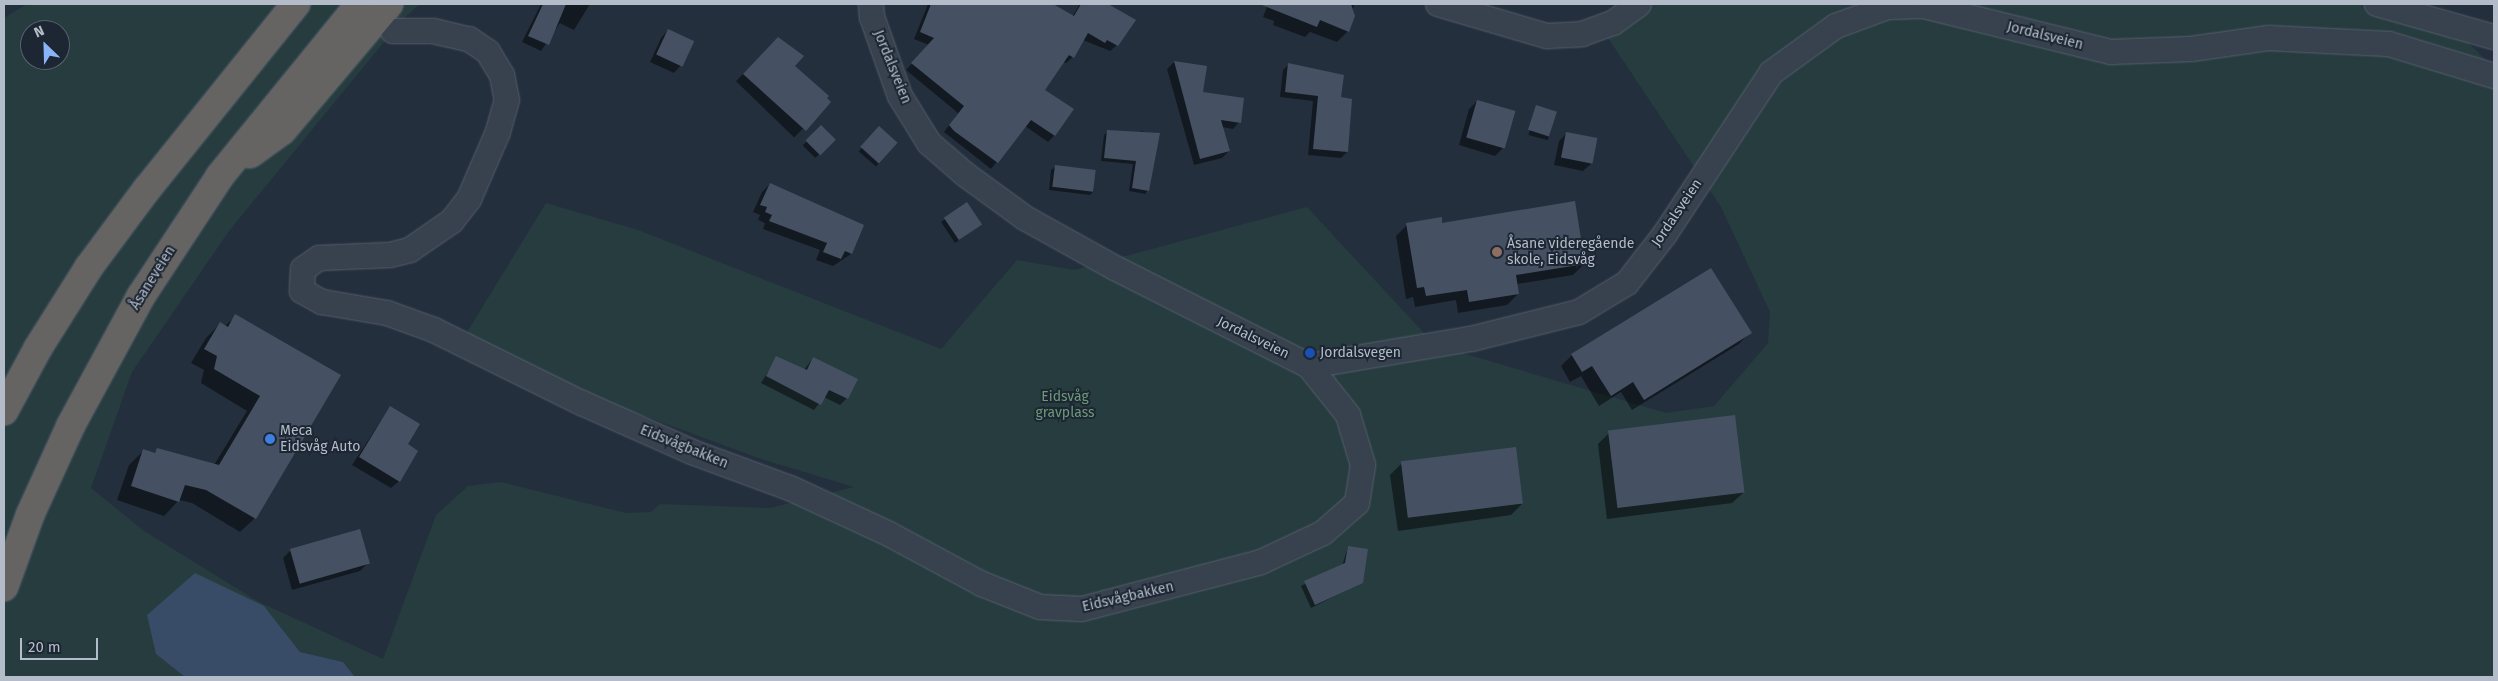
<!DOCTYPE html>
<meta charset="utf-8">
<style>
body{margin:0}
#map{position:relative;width:2498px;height:681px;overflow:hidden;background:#242f3e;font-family:"Fira Sans",sans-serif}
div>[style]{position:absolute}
.green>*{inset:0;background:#263c3f}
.water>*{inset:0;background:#394c67}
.shadow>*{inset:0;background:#0007;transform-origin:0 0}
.building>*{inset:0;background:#455162;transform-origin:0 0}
.roads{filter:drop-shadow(0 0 1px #565f6c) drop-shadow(0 0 1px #565f6c)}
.minor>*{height:24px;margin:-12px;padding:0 12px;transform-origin:12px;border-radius:12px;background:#38414e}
.trunk>*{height:28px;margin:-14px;padding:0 14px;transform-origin:14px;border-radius:14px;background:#656462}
.dots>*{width:14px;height:14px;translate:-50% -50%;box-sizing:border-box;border:2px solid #1d2633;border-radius:50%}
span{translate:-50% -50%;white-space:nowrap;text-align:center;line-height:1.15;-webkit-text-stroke:4px #1d2633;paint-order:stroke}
.street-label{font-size:14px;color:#b4bcc9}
.poi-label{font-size:14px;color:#b4bcc9}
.left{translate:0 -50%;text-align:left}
.park-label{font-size:14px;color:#6b9a76}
.frame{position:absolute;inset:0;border:5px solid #b4bcc9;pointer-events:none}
.north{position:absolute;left:20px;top:20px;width:50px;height:50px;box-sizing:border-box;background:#1d2633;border:1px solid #59626f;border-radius:50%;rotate:336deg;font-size:14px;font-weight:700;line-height:20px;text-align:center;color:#b4bcc9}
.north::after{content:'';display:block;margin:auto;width:18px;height:22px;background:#8ab4f8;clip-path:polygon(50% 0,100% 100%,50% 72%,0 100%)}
.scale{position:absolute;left:20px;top:638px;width:78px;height:22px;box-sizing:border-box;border:2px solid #b4bcc9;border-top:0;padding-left:6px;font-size:15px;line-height:18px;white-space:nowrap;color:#b4bcc9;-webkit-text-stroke:4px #1d2633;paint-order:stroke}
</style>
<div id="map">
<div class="green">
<div style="clip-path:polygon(evenodd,27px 4px,420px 4px,402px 20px,229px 231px,132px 372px,91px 488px,144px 531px,259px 602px,383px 659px,436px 515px,468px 486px,501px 482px,626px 513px,651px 512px,660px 504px,770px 508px,854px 487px,758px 458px,458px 347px,546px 203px,638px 230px,941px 349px,1017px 260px,1074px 270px,1307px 207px,1435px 345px,1666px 413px,1714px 406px,1768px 343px,1770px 312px,1721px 207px,1606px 35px,1622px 4px,2387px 4px,2446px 21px,2494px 68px,2494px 677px,355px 677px,343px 662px,300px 652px,264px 606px,156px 654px,185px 677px,4px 677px,4px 18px,27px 4px,30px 30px,60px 30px,60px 60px,30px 60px,30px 30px)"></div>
</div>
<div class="water">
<div style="clip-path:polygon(195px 573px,264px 606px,300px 652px,343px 662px,355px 677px,185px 677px,156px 654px,147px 615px)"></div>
</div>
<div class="shadow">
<div style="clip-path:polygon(541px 4px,590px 4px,574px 30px,560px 23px,541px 51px,522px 42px)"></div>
<div style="clip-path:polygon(928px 4px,1048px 4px,1072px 17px,1080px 4px,1109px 4px,1117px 45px,1110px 51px,1083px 40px,1073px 57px,1066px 63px,1063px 62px,1044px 90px,1072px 110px,1054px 136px,1048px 142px,1025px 126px,991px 169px,944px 132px,958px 113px,906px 70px,929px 45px,914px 39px)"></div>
<div style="clip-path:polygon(1268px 4px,1354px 4px,1348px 31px,1337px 42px,1310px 32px,1305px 37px,1273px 25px,1274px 21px,1263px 17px)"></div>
<div style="clip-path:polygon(668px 30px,681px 65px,674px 73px,650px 62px,661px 38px)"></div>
<div style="left:770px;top:46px;width:81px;height:49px;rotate:44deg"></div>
<div style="clip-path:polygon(1174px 62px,1205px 67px,1201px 93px,1239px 122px,1233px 129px,1222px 127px,1229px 151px,1222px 158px,1194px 165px,1167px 69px)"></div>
<div style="clip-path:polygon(1289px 64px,1340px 98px,1350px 100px,1347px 152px,1341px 158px,1308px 155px,1313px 101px,1280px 97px,1283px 70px)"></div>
<div style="clip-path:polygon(1477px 101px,1503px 148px,1495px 156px,1459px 145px,1469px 109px)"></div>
<div style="left:1536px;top:107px;width:20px;height:29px;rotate:15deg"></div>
<div style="left:821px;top:127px;width:18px;height:26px;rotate:45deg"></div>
<div style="left:879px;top:128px;width:23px;height:31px;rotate:41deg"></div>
<div style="clip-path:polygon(1108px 131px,1138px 134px,1141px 131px,1158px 136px,1148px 190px,1145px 194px,1129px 191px,1133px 164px,1101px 161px,1104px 135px)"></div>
<div style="clip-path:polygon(1567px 133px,1596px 139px,1591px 164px,1583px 171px,1554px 165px,1559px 141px)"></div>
<div style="clip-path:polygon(1055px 167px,1094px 191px,1090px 195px,1049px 190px,1051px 170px)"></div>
<div style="clip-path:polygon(770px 184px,862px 225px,851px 254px,833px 266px,816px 260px,820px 250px,763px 229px,765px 223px,758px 220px,760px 215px,753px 212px,762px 192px)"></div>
<div style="clip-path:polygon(945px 219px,977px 227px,955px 243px,941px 222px)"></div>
<div style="clip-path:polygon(1407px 225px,1584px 264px,1573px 275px,1517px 284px,1518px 294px,1507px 305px,1458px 313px,1456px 300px,1415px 307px,1413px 297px,1406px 299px,1396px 236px)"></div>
<div style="clip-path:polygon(236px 316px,339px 375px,255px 518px,240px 532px,192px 503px,179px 500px,164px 516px,117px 500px,129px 465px,143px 451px,153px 454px,158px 449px,214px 465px,247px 411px,201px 383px,204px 370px,191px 363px,206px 338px,220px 324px,225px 326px)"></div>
<div style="clip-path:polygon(1750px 332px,1739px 344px,1632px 410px,1621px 392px,1599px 406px,1581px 376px,1570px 382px,1561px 366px,1572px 355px)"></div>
<div style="clip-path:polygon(777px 357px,804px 370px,813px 358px,847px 398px,840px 405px,824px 397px,814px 410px,761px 383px)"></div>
<div style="clip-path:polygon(390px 407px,399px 481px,391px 488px,352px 465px)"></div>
<div style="clip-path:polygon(1609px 433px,1744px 492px,1732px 503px,1607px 519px,1598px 444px)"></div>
<div style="clip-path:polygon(1401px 464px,1522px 504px,1511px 515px,1398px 531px,1390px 475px)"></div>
<div style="clip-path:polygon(1348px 547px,1361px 583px,1311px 608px,1301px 586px,1342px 566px)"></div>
<div style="clip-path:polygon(291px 550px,368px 563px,360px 571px,292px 590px,283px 558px)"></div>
</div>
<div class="building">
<div style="clip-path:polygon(543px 4px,566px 4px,549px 45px,528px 36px)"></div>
<div style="clip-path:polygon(931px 4px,1053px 4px,1074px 16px,1081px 4px,1108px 4px,1136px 20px,1118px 46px,1107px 40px,1105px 43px,1088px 33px,1074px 58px,1069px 55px,1045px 90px,1074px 109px,1055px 136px,1031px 120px,998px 163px,954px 131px,949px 125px,964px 106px,911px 63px,934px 38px,920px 32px)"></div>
<div style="clip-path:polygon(1351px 4px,1355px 16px,1349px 32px,1320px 20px,1317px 27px,1262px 5px)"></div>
<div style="left:668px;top:29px;width:29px;height:28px;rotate:25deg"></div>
<div style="clip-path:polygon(778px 37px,804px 56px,795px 66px,829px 96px,827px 98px,831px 102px,806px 131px,743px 74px)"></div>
<div style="clip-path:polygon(1174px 61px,1207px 66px,1203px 92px,1244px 98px,1241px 123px,1221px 120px,1230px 151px,1200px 159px)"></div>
<div style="clip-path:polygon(1288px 63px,1344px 75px,1341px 97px,1352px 99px,1348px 152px,1313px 149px,1318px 96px,1285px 92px)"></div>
<div style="left:1477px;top:100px;width:40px;height:39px;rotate:16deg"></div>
<div style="left:1536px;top:105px;width:22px;height:26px;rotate:18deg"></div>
<div style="left:821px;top:125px;width:21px;height:22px;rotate:45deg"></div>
<div style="left:879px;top:126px;width:25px;height:28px;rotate:42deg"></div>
<div style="clip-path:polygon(1107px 130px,1160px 133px,1149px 191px,1132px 188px,1136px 161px,1104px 158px)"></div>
<div style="left:1566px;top:132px;width:32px;height:26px;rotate:11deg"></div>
<div style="left:1055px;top:165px;width:41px;height:22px;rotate:7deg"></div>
<div style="clip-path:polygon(770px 183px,864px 225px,852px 254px,845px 251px,841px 259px,823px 252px,827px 243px,769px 221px,772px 215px,765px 212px,767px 207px,760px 205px)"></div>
<div style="clip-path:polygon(1575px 201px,1585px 264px,1516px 275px,1519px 294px,1469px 302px,1467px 290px,1426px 296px,1424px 287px,1417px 288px,1406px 223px,1442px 217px,1442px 223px)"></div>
<div style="left:967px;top:202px;width:27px;height:28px;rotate:56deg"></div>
<div style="clip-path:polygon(1711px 268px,1752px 333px,1644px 400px,1633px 382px,1611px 396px,1592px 366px,1582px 372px,1571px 354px)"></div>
<div style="clip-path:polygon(235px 314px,341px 375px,256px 519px,206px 490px,185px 485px,179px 502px,131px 486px,143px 449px,155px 453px,157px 448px,219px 465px,260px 396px,214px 369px,217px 356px,204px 349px,220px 322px,228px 327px)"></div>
<div style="clip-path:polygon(776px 356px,807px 370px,813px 357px,858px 379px,848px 399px,829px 390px,821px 405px,766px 376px)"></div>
<div style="clip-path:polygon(390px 406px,420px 424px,408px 444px,418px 451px,400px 482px,359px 457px)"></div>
<div style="left:1735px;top:415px;width:78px;height:128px;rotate:83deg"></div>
<div style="left:1516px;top:447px;width:57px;height:116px;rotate:83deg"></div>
<div style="left:360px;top:529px;width:36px;height:73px;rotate:74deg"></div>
<div style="clip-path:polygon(1348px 546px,1368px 549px,1363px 583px,1315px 605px,1304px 581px,1345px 563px)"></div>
</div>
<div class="roads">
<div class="minor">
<div style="left:871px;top:4px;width:13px;rotate:86deg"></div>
<div style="left:872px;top:17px;width:84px;rotate:70.5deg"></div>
<div style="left:900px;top:96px;width:55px;rotate:58.3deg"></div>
<div style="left:929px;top:143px;width:49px;rotate:40.9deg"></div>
<div style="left:966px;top:175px;width:73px;rotate:36.1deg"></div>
<div style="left:1025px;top:218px;width:103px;rotate:29.1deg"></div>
<div style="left:1115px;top:268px;width:217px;rotate:26.8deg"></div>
<div style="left:1309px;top:366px;width:164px;rotate:-9.5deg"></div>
<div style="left:1471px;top:339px;width:111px;rotate:-14deg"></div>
<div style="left:1579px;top:312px;width:56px;rotate:-31.1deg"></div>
<div style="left:1627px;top:283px;width:62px;rotate:-52.2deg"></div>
<div style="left:1665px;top:234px;width:193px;rotate:-56.6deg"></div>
<div style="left:1771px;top:73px;width:80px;rotate:-35.9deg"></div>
<div style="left:1836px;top:26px;width:55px;rotate:-20.1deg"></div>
<div style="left:1888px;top:7px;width:36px;rotate:-2deg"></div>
<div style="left:1924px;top:6px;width:193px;rotate:13.8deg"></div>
<div style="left:2111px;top:52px;width:80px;rotate:-2.1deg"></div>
<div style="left:2191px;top:49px;width:78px;rotate:-8.1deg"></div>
<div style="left:2268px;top:38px;width:121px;rotate:2.8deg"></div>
<div style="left:2389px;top:44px;width:110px;rotate:16.9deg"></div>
<div style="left:1438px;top:4px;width:114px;rotate:16.4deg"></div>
<div style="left:1547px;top:36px;width:35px;rotate:-3deg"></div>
<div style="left:1582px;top:34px;width:33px;rotate:-20deg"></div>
<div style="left:1613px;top:23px;width:32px;rotate:-36deg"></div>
<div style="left:2377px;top:4px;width:122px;rotate:15.8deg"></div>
<div style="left:393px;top:31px;width:40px"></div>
<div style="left:433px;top:31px;width:37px;rotate:13deg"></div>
<div style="left:469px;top:39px;width:23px;rotate:34deg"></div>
<div style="left:488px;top:52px;width:27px;rotate:59deg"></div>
<div style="left:502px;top:75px;width:25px;rotate:79deg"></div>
<div style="left:507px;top:100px;width:33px;rotate:106deg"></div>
<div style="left:498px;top:132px;width:73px;rotate:113.4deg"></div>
<div style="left:469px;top:199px;width:28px;rotate:128deg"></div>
<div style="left:452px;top:221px;width:51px;rotate:145.4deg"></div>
<div style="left:410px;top:250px;width:21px;rotate:166deg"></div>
<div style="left:390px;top:255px;width:71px;rotate:177.6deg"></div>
<div style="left:319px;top:258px;width:19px;rotate:145deg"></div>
<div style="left:303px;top:269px;width:22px;rotate:93deg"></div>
<div style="left:302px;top:291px;width:23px;rotate:29deg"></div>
<div style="left:322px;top:302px;width:66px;rotate:9.6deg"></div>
<div style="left:387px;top:313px;width:50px;rotate:19.9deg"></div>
<div style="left:434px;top:330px;width:165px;rotate:26.3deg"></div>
<div style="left:582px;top:403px;width:120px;rotate:24deg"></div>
<div style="left:692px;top:452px;width:104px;rotate:20.2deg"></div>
<div style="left:790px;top:488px;width:109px;rotate:24.9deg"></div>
<div style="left:889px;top:534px;width:106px;rotate:28.3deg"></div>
<div style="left:982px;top:584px;width:62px;rotate:21.6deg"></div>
<div style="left:1040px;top:607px;width:42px;rotate:2.7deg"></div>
<div style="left:1082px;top:609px;width:185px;rotate:-14.7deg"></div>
<div style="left:1261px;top:562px;width:68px;rotate:-25.1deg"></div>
<div style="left:1323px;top:533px;width:45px;rotate:-41.4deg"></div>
<div style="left:1357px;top:503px;width:38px;rotate:-81deg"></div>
<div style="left:1363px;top:465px;width:52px;rotate:-106.7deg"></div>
<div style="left:1348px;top:415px;width:63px;rotate:-128.5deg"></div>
</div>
<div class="trunk">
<div style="left:250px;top:154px;width:39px;rotate:-36deg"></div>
<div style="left:282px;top:131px;width:166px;rotate:-49.9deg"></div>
<div style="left:4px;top:411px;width:72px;rotate:-61.6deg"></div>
<div style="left:38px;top:348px;width:96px;rotate:-57.8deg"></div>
<div style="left:89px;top:267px;width:97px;rotate:-53.4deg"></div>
<div style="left:147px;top:189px;width:238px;rotate:-51.2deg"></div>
<div style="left:4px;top:587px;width:77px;rotate:-70.1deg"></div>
<div style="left:30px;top:515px;width:99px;rotate:-65.5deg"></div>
<div style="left:71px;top:425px;width:147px;rotate:-61.5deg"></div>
<div style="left:141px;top:296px;width:144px;rotate:-56.6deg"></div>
<div style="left:220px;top:176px;width:222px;rotate:-50.9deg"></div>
</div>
</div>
<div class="dots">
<div style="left:1497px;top:252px;background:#8d6e63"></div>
<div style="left:1310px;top:353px;background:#1a4fb4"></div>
<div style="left:270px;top:439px;background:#3f7fe0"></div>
</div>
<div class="street-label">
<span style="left:2045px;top:36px;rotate:14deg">Jordalsveien</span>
<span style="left:892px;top:67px;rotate:68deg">Jordalsveien</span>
<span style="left:1677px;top:213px;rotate:-56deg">Jordalsveien</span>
<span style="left:153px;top:278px;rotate:-58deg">Åsaneveien</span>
<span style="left:1253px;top:338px;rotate:26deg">Jordalsveien</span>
<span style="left:684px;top:447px;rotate:22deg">Eidsvågbakken</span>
<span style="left:1128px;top:597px;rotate:-13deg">Eidsvågbakken</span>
</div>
<div class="poi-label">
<span class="left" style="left:1507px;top:252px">Åsane videregående<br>skole, Eidsvåg</span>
<span class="left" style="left:1320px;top:353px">Jordalsvegen</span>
<span class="left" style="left:280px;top:439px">Meca<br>Eidsvåg Auto</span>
</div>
<div class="park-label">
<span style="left:1065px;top:405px">Eidsvåg<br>gravplass</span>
</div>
<div class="frame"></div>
<div class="north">N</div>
<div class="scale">20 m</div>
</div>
